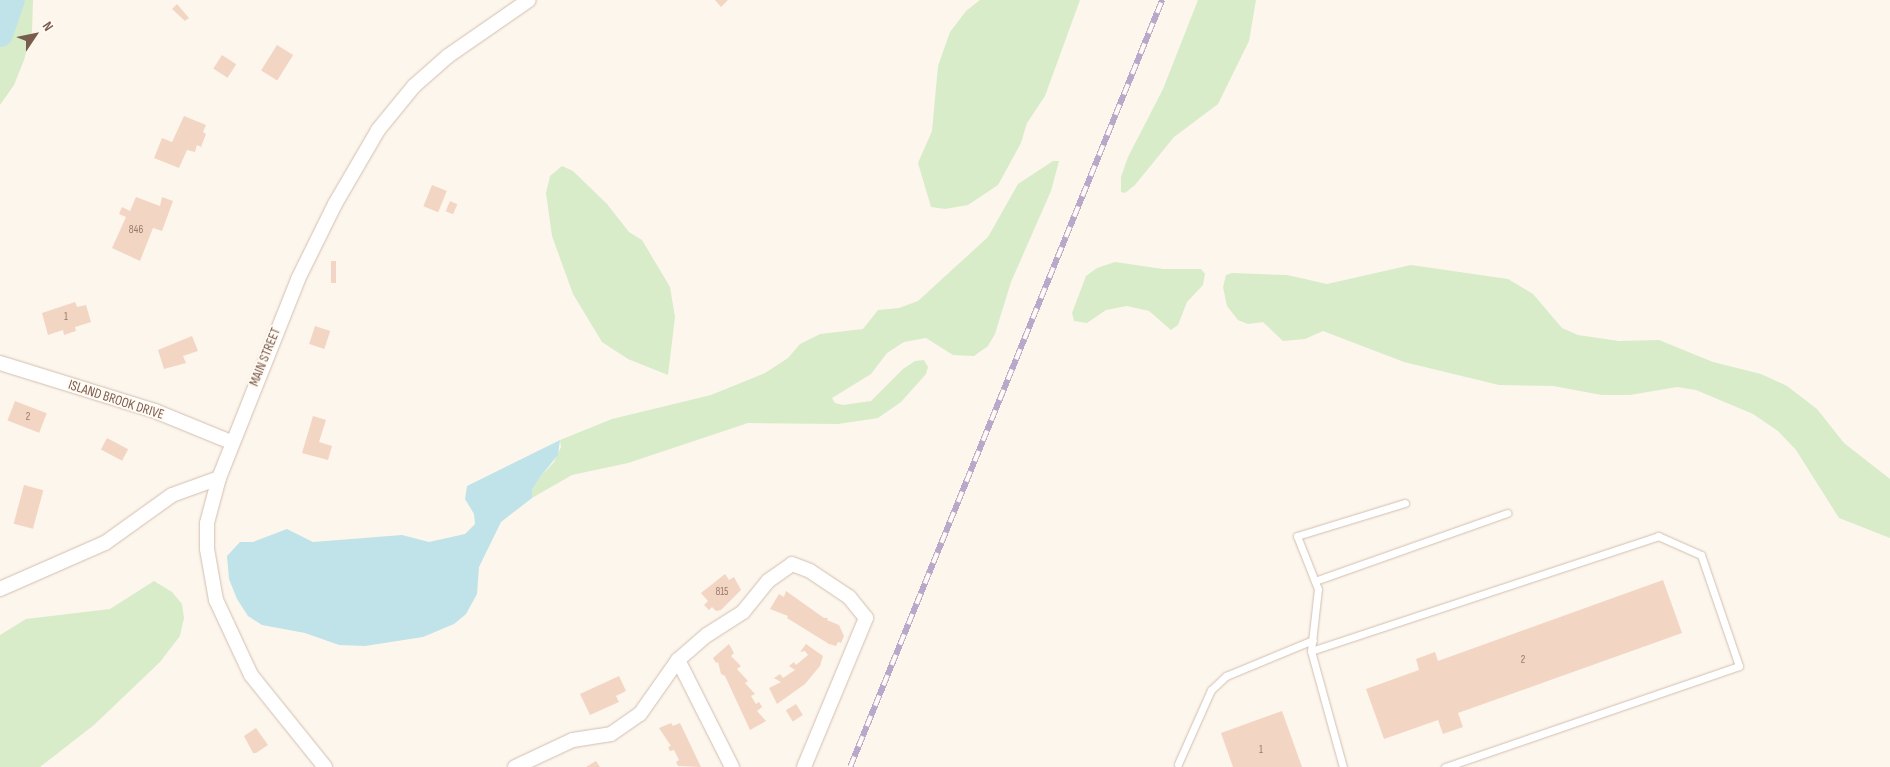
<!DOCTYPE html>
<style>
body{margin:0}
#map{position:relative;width:1890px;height:767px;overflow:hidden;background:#fdf6ec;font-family:"Sofia Sans Condensed",sans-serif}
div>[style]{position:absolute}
.green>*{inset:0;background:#d8ecc9}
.water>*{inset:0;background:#bfe3e8}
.river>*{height:25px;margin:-12.5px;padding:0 12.5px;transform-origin:12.5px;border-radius:12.5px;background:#bfe3e8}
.building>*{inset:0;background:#f3d5c3;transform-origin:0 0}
.roads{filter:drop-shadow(0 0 1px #d1beb0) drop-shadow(0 0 1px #d1beb0)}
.service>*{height:7px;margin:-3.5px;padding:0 3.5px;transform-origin:3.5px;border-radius:3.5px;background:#fff}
.minor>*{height:14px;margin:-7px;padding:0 7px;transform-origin:7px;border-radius:7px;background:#fff}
.rail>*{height:5.5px;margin-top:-2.75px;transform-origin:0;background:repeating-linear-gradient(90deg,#fffaf3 0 11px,#b9a8c9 0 22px);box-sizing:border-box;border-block:1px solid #b9a8c9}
span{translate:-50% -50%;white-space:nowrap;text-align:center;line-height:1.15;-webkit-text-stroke:4px #fffaf3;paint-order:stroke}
.number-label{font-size:11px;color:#987a6a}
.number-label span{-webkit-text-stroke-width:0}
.street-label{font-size:14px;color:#7a5c4d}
.north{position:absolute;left:10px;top:10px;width:50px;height:50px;-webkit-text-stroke:4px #fffaf3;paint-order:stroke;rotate:56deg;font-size:14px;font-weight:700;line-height:20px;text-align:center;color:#7a5c4d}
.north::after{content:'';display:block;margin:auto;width:18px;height:22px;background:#7a5c4d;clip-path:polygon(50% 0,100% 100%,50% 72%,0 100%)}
</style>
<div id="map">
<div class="green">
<div style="clip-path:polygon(0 0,33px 0,32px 32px,24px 60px,14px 85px,0 105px)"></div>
<div style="clip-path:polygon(980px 0,1080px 0,1045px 96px,1027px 123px,1021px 143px,998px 185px,968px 205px,945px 209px,931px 207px,918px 163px,932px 131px,938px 66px,950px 32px,966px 11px)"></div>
<div style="clip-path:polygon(1198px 0,1256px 0,1249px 41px,1218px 104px,1174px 137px,1135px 185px,1125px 193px,1121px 192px,1121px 177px,1128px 157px,1163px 89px)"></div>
<div style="clip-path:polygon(1053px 161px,1059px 161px,1051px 191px,1011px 282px,995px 334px,988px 346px,974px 356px,953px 355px,926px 338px,904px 342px,887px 353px,871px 374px,832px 398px,835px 403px,843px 405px,871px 401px,903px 369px,915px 361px,924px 360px,928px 367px,926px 374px,901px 402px,878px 418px,838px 424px,748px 423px,628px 463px,572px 475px,532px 498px,532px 490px,540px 477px,554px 462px,561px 447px,560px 440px,612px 419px,711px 395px,765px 373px,788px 358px,800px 344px,820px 334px,863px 329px,878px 310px,899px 308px,918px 301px,988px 237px,1018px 184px)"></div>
<div style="clip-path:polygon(562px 166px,573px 171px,607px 204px,629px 232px,642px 240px,670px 287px,675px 317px,668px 375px,628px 359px,602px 342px,573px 294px,552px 236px,546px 193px,550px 176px)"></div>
<div style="clip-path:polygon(1115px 262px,1163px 269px,1201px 269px,1205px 274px,1203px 285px,1187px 302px,1178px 325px,1171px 330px,1149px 311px,1127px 306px,1106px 310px,1087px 323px,1074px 321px,1072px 313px,1086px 276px,1097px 268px)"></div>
<div style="clip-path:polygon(1411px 265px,1508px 279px,1533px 294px,1562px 328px,1578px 335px,1619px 341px,1659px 340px,1713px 362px,1761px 374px,1787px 386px,1817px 409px,1844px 443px,1890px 479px,1890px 538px,1839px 518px,1796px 450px,1778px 431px,1753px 414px,1696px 390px,1677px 387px,1630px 395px,1602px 395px,1553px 386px,1499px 385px,1404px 362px,1323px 331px,1305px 339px,1283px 341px,1263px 322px,1248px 324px,1238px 320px,1227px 306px,1223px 287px,1226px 275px,1232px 273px,1287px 275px,1327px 284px)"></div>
<div style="clip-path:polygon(154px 581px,172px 592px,182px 604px,184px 618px,180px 636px,160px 662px,94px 725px,40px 767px,0 767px,0 635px,26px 619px,110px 609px)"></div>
</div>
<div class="water">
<div style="clip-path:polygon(560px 440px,558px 455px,540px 477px,532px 490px,532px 498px,501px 522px,479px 567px,477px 594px,466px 614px,454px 624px,423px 637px,365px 646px,339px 645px,305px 633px,262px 625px,248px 616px,237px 599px,229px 579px,227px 556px,240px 542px,253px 542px,287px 529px,313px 542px,402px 535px,429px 542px,465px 534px,475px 524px,474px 514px,465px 499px,467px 486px)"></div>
</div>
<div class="river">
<div style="left:0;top:34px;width:36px;rotate:-71deg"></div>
</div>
<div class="building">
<div style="clip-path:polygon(715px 0,728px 0,721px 7px)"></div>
<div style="clip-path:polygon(177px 4px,189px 18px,185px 21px,172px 9px)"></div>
<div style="left:277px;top:45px;width:19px;height:30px;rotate:32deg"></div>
<div style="left:222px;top:55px;width:17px;height:16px;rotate:33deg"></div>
<div style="clip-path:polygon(184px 116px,206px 125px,203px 132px,206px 134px,201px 147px,197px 145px,195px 152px,187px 150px,179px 168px,154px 158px,162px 138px,172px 142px)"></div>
<div style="left:432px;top:185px;width:16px;height:23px;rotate:22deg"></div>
<div style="clip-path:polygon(136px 197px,160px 206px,162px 197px,173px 201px,162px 231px,153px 228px,140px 261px,112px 248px,126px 217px,119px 214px,122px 207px,130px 211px)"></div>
<div style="left:450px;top:201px;width:8px;height:11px;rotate:23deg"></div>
<div style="left:331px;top:261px;width:5px;height:22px"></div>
<div style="clip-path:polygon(75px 302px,77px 307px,86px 305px,91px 322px,75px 327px,76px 331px,64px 335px,63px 330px,48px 335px,42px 313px)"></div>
<div style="left:315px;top:326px;width:16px;height:19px;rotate:18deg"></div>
<div style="clip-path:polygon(192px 336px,198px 351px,183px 356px,186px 363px,164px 369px,158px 350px)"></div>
<div style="left:15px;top:401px;width:34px;height:21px;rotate:21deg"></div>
<div style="clip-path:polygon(313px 416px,326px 420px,319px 442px,332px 446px,328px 460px,302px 453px)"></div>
<div style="left:107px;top:438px;width:24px;height:13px;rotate:28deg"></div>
<div style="left:24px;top:485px;width:20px;height:40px;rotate:15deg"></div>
<div style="clip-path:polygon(725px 574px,729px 580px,734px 577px,741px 590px,721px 610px,716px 611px,712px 607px,709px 610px,704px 605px,708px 601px,701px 593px)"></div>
<div style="clip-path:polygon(1663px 580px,1682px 633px,1458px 713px,1463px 727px,1443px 734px,1438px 720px,1384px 739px,1366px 689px,1419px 670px,1416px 659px,1435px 652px,1438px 661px)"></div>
<div style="clip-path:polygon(786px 591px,824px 618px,828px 618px,827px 620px,839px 625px,844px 636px,841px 643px,838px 642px,836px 646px,829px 644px,787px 618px,788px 616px,770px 609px,779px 594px,784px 597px)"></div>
<div style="clip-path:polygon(729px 644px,734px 653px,731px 656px,741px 666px,737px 669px,748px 681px,745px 683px,755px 694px,751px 696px,756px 704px,759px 702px,762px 707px,757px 711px,766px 721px,750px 730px,725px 676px,721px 674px,718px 662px,716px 663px,713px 658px)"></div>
<div style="clip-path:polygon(806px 644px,823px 656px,820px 666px,805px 684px,777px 704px,769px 688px,781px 682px,774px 678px,780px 674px,783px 678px,795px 670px,789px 666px,794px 662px,796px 665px,808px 655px,805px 651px,800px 652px)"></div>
<div style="clip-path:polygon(619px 676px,626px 691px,616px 696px,619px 702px,590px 715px,580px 694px)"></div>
<div style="left:796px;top:704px;width:13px;height:12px;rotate:58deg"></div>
<div style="clip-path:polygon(1282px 711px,1302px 767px,1233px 767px,1221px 733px)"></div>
<div style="clip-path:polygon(671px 723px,673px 726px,680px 723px,701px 767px,678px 766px,676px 762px,679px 760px,674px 750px,670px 751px,668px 747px,671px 746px,659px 728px)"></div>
<div style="clip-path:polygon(256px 728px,268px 745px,256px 753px,253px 753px,244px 736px)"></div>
<div style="clip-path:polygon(596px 761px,600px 767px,586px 767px)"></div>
</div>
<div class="roads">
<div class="service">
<div style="left:1315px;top:581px;width:204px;rotate:-19.5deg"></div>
<div style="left:1311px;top:651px;width:62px;rotate:-83.6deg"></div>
<div style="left:1318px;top:589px;width:57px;rotate:-111.6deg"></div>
<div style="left:1297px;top:536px;width:113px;rotate:-17deg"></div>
<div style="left:1178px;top:764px;width:81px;rotate:-66deg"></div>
<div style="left:1211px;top:690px;width:21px;rotate:-43deg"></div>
<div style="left:1226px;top:676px;width:94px;rotate:-22.5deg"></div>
<div style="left:1343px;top:767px;width:120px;rotate:-105.4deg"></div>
<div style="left:1311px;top:651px;width:366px;rotate:-18.3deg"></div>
<div style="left:1658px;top:536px;width:47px;rotate:23.8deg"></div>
<div style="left:1701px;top:555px;width:117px;rotate:71.1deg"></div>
<div style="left:1739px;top:666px;width:311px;rotate:161deg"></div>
</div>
<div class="minor">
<div style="left:0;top:363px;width:162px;rotate:17.2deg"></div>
<div style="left:155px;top:411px;width:82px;rotate:22.2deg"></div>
<div style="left:0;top:589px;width:115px;rotate:-23.7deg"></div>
<div style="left:105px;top:543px;width:82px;rotate:-35.6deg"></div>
<div style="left:172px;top:495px;width:50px;rotate:-19.9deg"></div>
<div style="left:678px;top:660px;width:120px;rotate:63.2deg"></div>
<div style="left:325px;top:767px;width:118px;rotate:-128.8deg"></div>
<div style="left:251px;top:675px;width:83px;rotate:-115deg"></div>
<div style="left:216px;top:600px;width:52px;rotate:-100deg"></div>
<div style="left:207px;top:549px;width:26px;rotate:-90deg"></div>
<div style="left:207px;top:523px;width:47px;rotate:-75.1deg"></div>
<div style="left:219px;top:478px;width:214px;rotate:-68.3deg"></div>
<div style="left:298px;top:279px;width:84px;rotate:-63.7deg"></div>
<div style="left:335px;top:204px;width:86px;rotate:-59.8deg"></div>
<div style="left:378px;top:130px;width:57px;rotate:-50.7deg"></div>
<div style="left:414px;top:86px;width:45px;rotate:-41.4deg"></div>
<div style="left:448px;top:56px;width:98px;rotate:-34.7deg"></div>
<div style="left:515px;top:767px;width:64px;rotate:-25deg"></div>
<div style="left:573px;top:740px;width:38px;rotate:-9deg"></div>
<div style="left:611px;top:734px;width:35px;rotate:-35deg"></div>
<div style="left:640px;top:714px;width:66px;rotate:-54.9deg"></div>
<div style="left:678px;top:660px;width:38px;rotate:-41deg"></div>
<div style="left:707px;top:635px;width:43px;rotate:-32.6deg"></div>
<div style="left:743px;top:612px;width:40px;rotate:-51deg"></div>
<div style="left:768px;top:581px;width:29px;rotate:-35deg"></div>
<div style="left:792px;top:564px;width:19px;rotate:21deg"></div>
<div style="left:810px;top:571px;width:47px;rotate:33.7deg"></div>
<div style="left:849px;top:597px;width:27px;rotate:51deg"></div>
<div style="left:866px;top:618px;width:161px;rotate:112.6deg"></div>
</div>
</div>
<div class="rail">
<div style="left:850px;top:767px;width:828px;rotate:-67.86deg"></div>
</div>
<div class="number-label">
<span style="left:136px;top:230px">846</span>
<span style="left:66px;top:317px">1</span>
<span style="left:28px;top:417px">2</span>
<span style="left:722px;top:592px">815</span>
<span style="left:1523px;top:660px">2</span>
<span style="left:1261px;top:750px">1</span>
</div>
<div class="street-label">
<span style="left:265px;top:357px;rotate:-68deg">MAIN STREET</span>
<span style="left:116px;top:400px;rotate:18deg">ISLAND BROOK DRIVE</span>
</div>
<div class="north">N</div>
</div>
